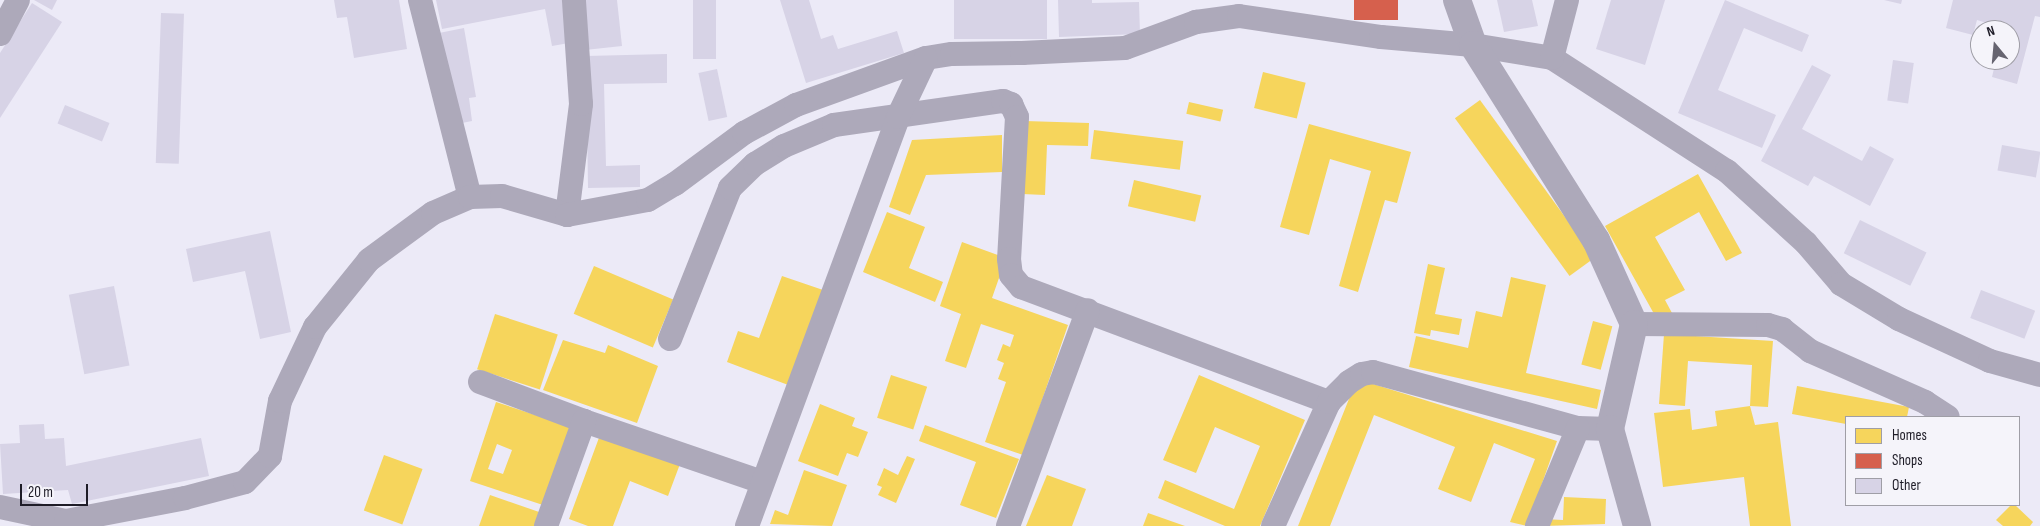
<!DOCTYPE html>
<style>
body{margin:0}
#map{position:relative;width:2040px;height:526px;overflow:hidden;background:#eceaf7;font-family:"Sofia Sans Condensed",sans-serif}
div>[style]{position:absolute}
.homes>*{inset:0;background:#f6d55c;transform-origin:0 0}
.shops>*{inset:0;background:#d6604d;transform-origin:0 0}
.building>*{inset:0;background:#d7d3e6;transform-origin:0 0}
.minor>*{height:24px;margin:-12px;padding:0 12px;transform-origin:12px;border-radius:12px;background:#ada9ba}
.tertiary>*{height:28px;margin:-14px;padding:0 14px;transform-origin:14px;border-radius:14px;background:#ada9ba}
span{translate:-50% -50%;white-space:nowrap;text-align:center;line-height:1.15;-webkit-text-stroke:5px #f5f4fa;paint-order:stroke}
.legend{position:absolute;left:1845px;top:416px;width:175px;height:90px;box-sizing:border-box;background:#f5f4fa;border:1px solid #9f9ea6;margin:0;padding:6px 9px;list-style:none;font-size:15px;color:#1e1c27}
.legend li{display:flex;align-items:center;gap:10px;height:25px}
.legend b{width:25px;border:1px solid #9f9ea6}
.north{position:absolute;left:1970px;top:20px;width:50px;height:50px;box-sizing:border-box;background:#f5f4fa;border:1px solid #9f9ea6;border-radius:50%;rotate:343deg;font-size:14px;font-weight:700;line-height:20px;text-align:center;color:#1e1c27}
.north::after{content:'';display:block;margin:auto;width:18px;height:22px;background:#666470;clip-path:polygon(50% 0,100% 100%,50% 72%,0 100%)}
.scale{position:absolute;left:20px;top:484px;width:68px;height:22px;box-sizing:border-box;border:2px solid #1e1c27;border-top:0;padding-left:6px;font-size:15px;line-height:18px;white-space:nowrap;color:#1e1c27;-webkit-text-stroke:4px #f5f4fa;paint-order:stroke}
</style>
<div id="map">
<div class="homes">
<div style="left:1263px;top:72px;width:44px;height:37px;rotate:14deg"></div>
<div style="left:1480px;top:100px;width:195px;height:31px;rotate:54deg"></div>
<div style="left:1189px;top:102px;width:35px;height:12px;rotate:13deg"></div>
<div style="clip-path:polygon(1025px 121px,1089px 123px,1088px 146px,1047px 145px,1045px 195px,1022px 194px)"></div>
<div style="clip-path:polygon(1309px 124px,1411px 152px,1397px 203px,1385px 200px,1358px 292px,1339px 286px,1371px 171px,1330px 159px,1309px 235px,1280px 227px)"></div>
<div style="left:1094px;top:130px;width:90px;height:29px;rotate:7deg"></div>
<div style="clip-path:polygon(1002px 135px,1002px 172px,926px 175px,910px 215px,889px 207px,912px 140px)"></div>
<div style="clip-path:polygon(1698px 174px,1742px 253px,1726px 261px,1699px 212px,1655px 237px,1685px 290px,1665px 300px,1672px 313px,1658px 321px,1605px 226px)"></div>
<div style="left:1134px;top:180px;width:69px;height:27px;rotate:13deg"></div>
<div style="clip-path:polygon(887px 212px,925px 227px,909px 268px,943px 282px,935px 302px,863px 272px)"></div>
<div style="clip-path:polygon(962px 242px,1006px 258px,992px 298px,1068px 325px,1023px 455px,985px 442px,1006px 382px,998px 379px,1004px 363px,997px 360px,1003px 344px,1010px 347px,1014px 335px,981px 324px,966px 368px,945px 361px,961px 314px,940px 306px)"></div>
<div style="clip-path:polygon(1428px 264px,1445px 268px,1435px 314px,1462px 319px,1459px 335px,1431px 330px,1430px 336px,1414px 333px)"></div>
<div style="left:594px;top:266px;width:86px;height:52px;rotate:23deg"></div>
<div style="clip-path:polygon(782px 276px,826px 291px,791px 386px,727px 362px,738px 331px,759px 338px)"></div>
<div style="clip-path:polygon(1511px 277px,1546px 285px,1526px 373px,1601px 390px,1597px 409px,1409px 367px,1416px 336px,1468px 348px,1476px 311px,1502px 317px)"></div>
<div style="left:495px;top:314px;width:66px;height:58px;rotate:18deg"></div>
<div style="left:1593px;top:321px;width:20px;height:45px;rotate:15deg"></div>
<div style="clip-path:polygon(1664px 334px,1773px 341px,1768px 407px,1750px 406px,1752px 365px,1688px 361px,1685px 406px,1659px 404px)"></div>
<div style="clip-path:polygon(563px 340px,605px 353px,608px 345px,658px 366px,637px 423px,543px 390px)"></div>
<div style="left:891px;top:375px;width:38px;height:45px;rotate:18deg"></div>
<div style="clip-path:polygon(1199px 375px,1305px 420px,1260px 526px,1225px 526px,1158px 498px,1165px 480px,1234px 509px,1260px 446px,1215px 427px,1196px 473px,1163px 460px)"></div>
<div style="clip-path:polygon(1357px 379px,1557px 441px,1527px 526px,1510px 522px,1535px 459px,1494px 443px,1471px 502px,1438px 489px,1455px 447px,1374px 415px,1330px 526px,1298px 526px)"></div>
<div style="clip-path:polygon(1797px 386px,1909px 407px,1907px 417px,1846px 417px,1846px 424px,1792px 414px)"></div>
<div style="clip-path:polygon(evenodd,496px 402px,572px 427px,546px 506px,470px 481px,496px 402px,497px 444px,512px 450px,503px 474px,488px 469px,497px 444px)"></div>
<div style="clip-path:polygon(820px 404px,855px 418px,852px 426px,868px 432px,858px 457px,847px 453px,838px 476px,798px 461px)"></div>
<div style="clip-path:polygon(1750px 406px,1755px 425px,1778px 422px,1791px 526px,1750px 526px,1744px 477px,1663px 487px,1654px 413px,1690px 409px,1692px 430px,1717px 426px,1715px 411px)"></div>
<div style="clip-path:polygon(925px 425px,1019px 459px,996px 518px,960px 505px,976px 462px,919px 441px)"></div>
<div style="clip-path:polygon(600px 435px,680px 464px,668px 496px,630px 481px,613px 526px,588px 526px,569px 519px)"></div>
<div style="left:384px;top:455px;width:41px;height:59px;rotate:20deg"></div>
<div style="clip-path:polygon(907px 456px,915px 459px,896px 503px,878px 495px,882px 487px,877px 485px,884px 468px,898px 475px)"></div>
<div style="clip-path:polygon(804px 470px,847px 485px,832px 526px,770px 524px,775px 510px,788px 515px)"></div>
<div style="clip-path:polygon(1047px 475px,1086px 489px,1072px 526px,1026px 526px)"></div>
<div style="clip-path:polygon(490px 495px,542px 513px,538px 526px,479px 526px)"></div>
<div style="clip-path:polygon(1564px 497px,1606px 499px,1605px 524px,1543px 526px,1543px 519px,1563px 520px)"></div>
<div style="clip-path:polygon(2011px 505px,2015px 505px,2033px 522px,2030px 526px,2003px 526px,1996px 520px)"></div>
<div style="clip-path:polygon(1148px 513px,1185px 526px,1143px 526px)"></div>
</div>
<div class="shops">
<div style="left:1354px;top:0;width:44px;height:20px"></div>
</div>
<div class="building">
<div style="clip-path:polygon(34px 0,57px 0,52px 10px)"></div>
<div style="clip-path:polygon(334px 0,399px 0,407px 49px,354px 58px,347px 17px,337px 18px)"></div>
<div style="clip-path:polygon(436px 0,562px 0,569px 43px,552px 46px,545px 9px,442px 29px)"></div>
<div style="clip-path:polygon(584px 0,617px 0,622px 46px,585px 50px)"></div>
<div style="left:693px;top:0;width:23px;height:59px"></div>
<div style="clip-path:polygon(780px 0,809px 0,821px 39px,833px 35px,838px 49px,897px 31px,904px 53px,806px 83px)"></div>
<div style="left:954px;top:0;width:93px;height:39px"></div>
<div style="clip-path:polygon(1058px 0,1092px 0,1092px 3px,1139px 2px,1140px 34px,1059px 37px)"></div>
<div style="clip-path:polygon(1497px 0,1532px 0,1538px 26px,1504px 32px)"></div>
<div style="clip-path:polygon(1611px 0,1665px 0,1645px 65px,1596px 49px)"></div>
<div style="clip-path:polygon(1725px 0,1809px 35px,1802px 52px,1744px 28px,1718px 90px,1776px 115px,1762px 148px,1678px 113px)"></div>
<div style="clip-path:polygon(1884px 0,1902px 0,1901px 4px)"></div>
<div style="clip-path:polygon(1953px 0,2040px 0,2040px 17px,2035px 16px,2017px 84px,1992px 77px,1996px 60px,2010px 60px,2010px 30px,1977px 20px,1973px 35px,1946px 28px)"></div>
<div style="clip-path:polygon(32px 3px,62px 22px,0 118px,0 53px)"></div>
<div style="left:161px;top:13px;width:23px;height:150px;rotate:2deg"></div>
<div style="clip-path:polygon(464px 28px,476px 97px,469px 98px,472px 121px,457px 124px,434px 34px)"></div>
<div style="clip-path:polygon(667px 54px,667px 83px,604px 84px,606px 166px,640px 165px,640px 187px,588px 188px,586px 56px)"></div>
<div style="left:1893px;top:60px;width:21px;height:41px;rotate:8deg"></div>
<div style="clip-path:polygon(1812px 65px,1831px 75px,1802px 129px,1862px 161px,1870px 146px,1894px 159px,1870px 206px,1814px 176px,1808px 186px,1761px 161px)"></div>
<div style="left:717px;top:69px;width:49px;height:19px;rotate:78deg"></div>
<div style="left:65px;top:105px;width:48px;height:20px;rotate:22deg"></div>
<div style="left:2002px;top:145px;width:39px;height:26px;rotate:10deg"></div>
<div style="left:1860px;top:220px;width:74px;height:37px;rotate:26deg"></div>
<div style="clip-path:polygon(270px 231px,291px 332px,260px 339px,245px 271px,193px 282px,186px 249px)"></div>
<div style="left:114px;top:286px;width:81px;height:46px;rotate:79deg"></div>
<div style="left:1981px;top:290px;width:58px;height:30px;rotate:21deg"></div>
<div style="clip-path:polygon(44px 424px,45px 439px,64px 438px,66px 466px,201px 438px,209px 476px,72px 504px,68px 490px,3px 494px,0 444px,20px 443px,19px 425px)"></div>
</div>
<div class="minor">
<div style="left:420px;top:0;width:203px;rotate:75.8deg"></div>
<div style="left:0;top:34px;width:38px;rotate:-62deg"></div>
<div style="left:1552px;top:58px;width:208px;rotate:32.9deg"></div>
<div style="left:1727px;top:171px;width:107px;rotate:42.3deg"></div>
<div style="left:1806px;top:243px;width:54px;rotate:49.5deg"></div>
<div style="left:1841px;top:284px;width:68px;rotate:31.1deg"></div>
<div style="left:1899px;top:319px;width:100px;rotate:24.8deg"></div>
<div style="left:1990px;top:361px;width:52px;rotate:15.6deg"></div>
<div style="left:567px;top:215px;width:112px;rotate:-82.8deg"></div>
<div style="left:581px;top:104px;width:104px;rotate:-93.9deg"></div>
<div style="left:1634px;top:324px;width:134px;rotate:0.4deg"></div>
<div style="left:1768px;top:325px;width:15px;rotate:16deg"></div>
<div style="left:1782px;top:329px;width:36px;rotate:38deg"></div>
<div style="left:1810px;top:351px;width:126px;rotate:23.9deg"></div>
<div style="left:1925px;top:402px;width:27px;rotate:33deg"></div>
<div style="left:670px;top:339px;width:162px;rotate:-68.3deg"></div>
<div style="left:730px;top:188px;width:35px;rotate:-44deg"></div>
<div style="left:755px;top:164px;width:34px;rotate:-32deg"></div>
<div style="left:784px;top:146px;width:54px;rotate:-22.8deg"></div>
<div style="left:834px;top:125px;width:171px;rotate:-8.1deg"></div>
<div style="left:1003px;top:101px;width:9px;rotate:21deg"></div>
<div style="left:1011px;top:104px;width:14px;rotate:65deg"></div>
<div style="left:1017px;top:117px;width:142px;rotate:93.2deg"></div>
<div style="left:1009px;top:259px;width:16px;rotate:83deg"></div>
<div style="left:1011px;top:275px;width:16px;rotate:50deg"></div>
<div style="left:1021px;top:287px;width:329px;rotate:20.5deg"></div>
<div style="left:480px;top:382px;width:111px;rotate:20.6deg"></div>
<div style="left:584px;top:421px;width:188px;rotate:18.9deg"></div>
<div style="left:0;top:507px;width:67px;rotate:12deg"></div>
<div style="left:66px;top:521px;width:121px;rotate:-10.9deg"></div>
<div style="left:185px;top:498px;width:62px;rotate:-14.9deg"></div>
<div style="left:245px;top:482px;width:36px;rotate:-46deg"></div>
<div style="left:270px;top:456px;width:56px;rotate:-79.7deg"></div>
<div style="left:280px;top:401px;width:82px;rotate:-64.7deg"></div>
<div style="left:315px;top:327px;width:86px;rotate:-51.1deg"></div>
<div style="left:369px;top:260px;width:79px;rotate:-36.3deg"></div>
<div style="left:433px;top:213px;width:40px;rotate:-23.4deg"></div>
<div style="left:470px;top:197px;width:32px;rotate:-2deg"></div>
<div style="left:502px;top:196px;width:68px;rotate:16.3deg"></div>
<div style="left:567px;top:215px;width:82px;rotate:-10.5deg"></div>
<div style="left:648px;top:200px;width:31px;rotate:-31deg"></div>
<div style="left:675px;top:184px;width:86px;rotate:-36.5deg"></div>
<div style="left:744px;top:133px;width:59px;rotate:-28.3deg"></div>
<div style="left:796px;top:105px;width:138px;rotate:-19.9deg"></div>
<div style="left:926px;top:58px;width:26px;rotate:-9deg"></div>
<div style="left:952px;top:54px;width:70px;rotate:-0.8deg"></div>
<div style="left:1022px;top:53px;width:103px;rotate:-2.8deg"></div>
<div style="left:1125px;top:48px;width:76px;rotate:-20.1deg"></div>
<div style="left:1196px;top:22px;width:43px;rotate:-7.9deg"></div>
<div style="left:1239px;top:16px;width:144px;rotate:8.4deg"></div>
<div style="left:1381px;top:37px;width:92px;rotate:5deg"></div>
<div style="left:1473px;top:45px;width:80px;rotate:9.3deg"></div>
<div style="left:1552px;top:58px;width:60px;rotate:-75.5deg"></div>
<div style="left:546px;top:526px;width:112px;rotate:-70.1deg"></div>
<div style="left:747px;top:526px;width:436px;rotate:-69.7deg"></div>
<div style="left:898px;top:117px;width:65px;rotate:-64.6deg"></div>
<div style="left:1008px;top:526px;width:230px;rotate:-69.7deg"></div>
<div style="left:1273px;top:526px;width:136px;rotate:-65.7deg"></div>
<div style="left:1329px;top:402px;width:28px;rotate:-45deg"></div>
<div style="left:1349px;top:382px;width:15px;rotate:-32deg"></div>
<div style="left:1362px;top:374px;width:11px;rotate:-10deg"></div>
<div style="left:1373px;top:372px;width:213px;rotate:15.3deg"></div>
<div style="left:1578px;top:428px;width:32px;rotate:2deg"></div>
<div style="left:1537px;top:526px;width:106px;rotate:-67.3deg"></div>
</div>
<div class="tertiary">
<div style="left:1457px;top:0;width:48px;rotate:70.4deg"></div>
<div style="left:1473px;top:45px;width:231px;rotate:57.8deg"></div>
<div style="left:1596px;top:240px;width:92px;rotate:65.7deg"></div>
<div style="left:1634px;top:324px;width:108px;rotate:102.9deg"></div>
<div style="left:1610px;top:429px;width:101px;rotate:74.4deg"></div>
</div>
<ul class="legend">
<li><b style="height:14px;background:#f6d55c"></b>Homes</li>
<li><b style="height:14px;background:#d6604d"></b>Shops</li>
<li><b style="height:14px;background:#d7d3e6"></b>Other</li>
</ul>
<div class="north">N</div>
<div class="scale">20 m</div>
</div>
